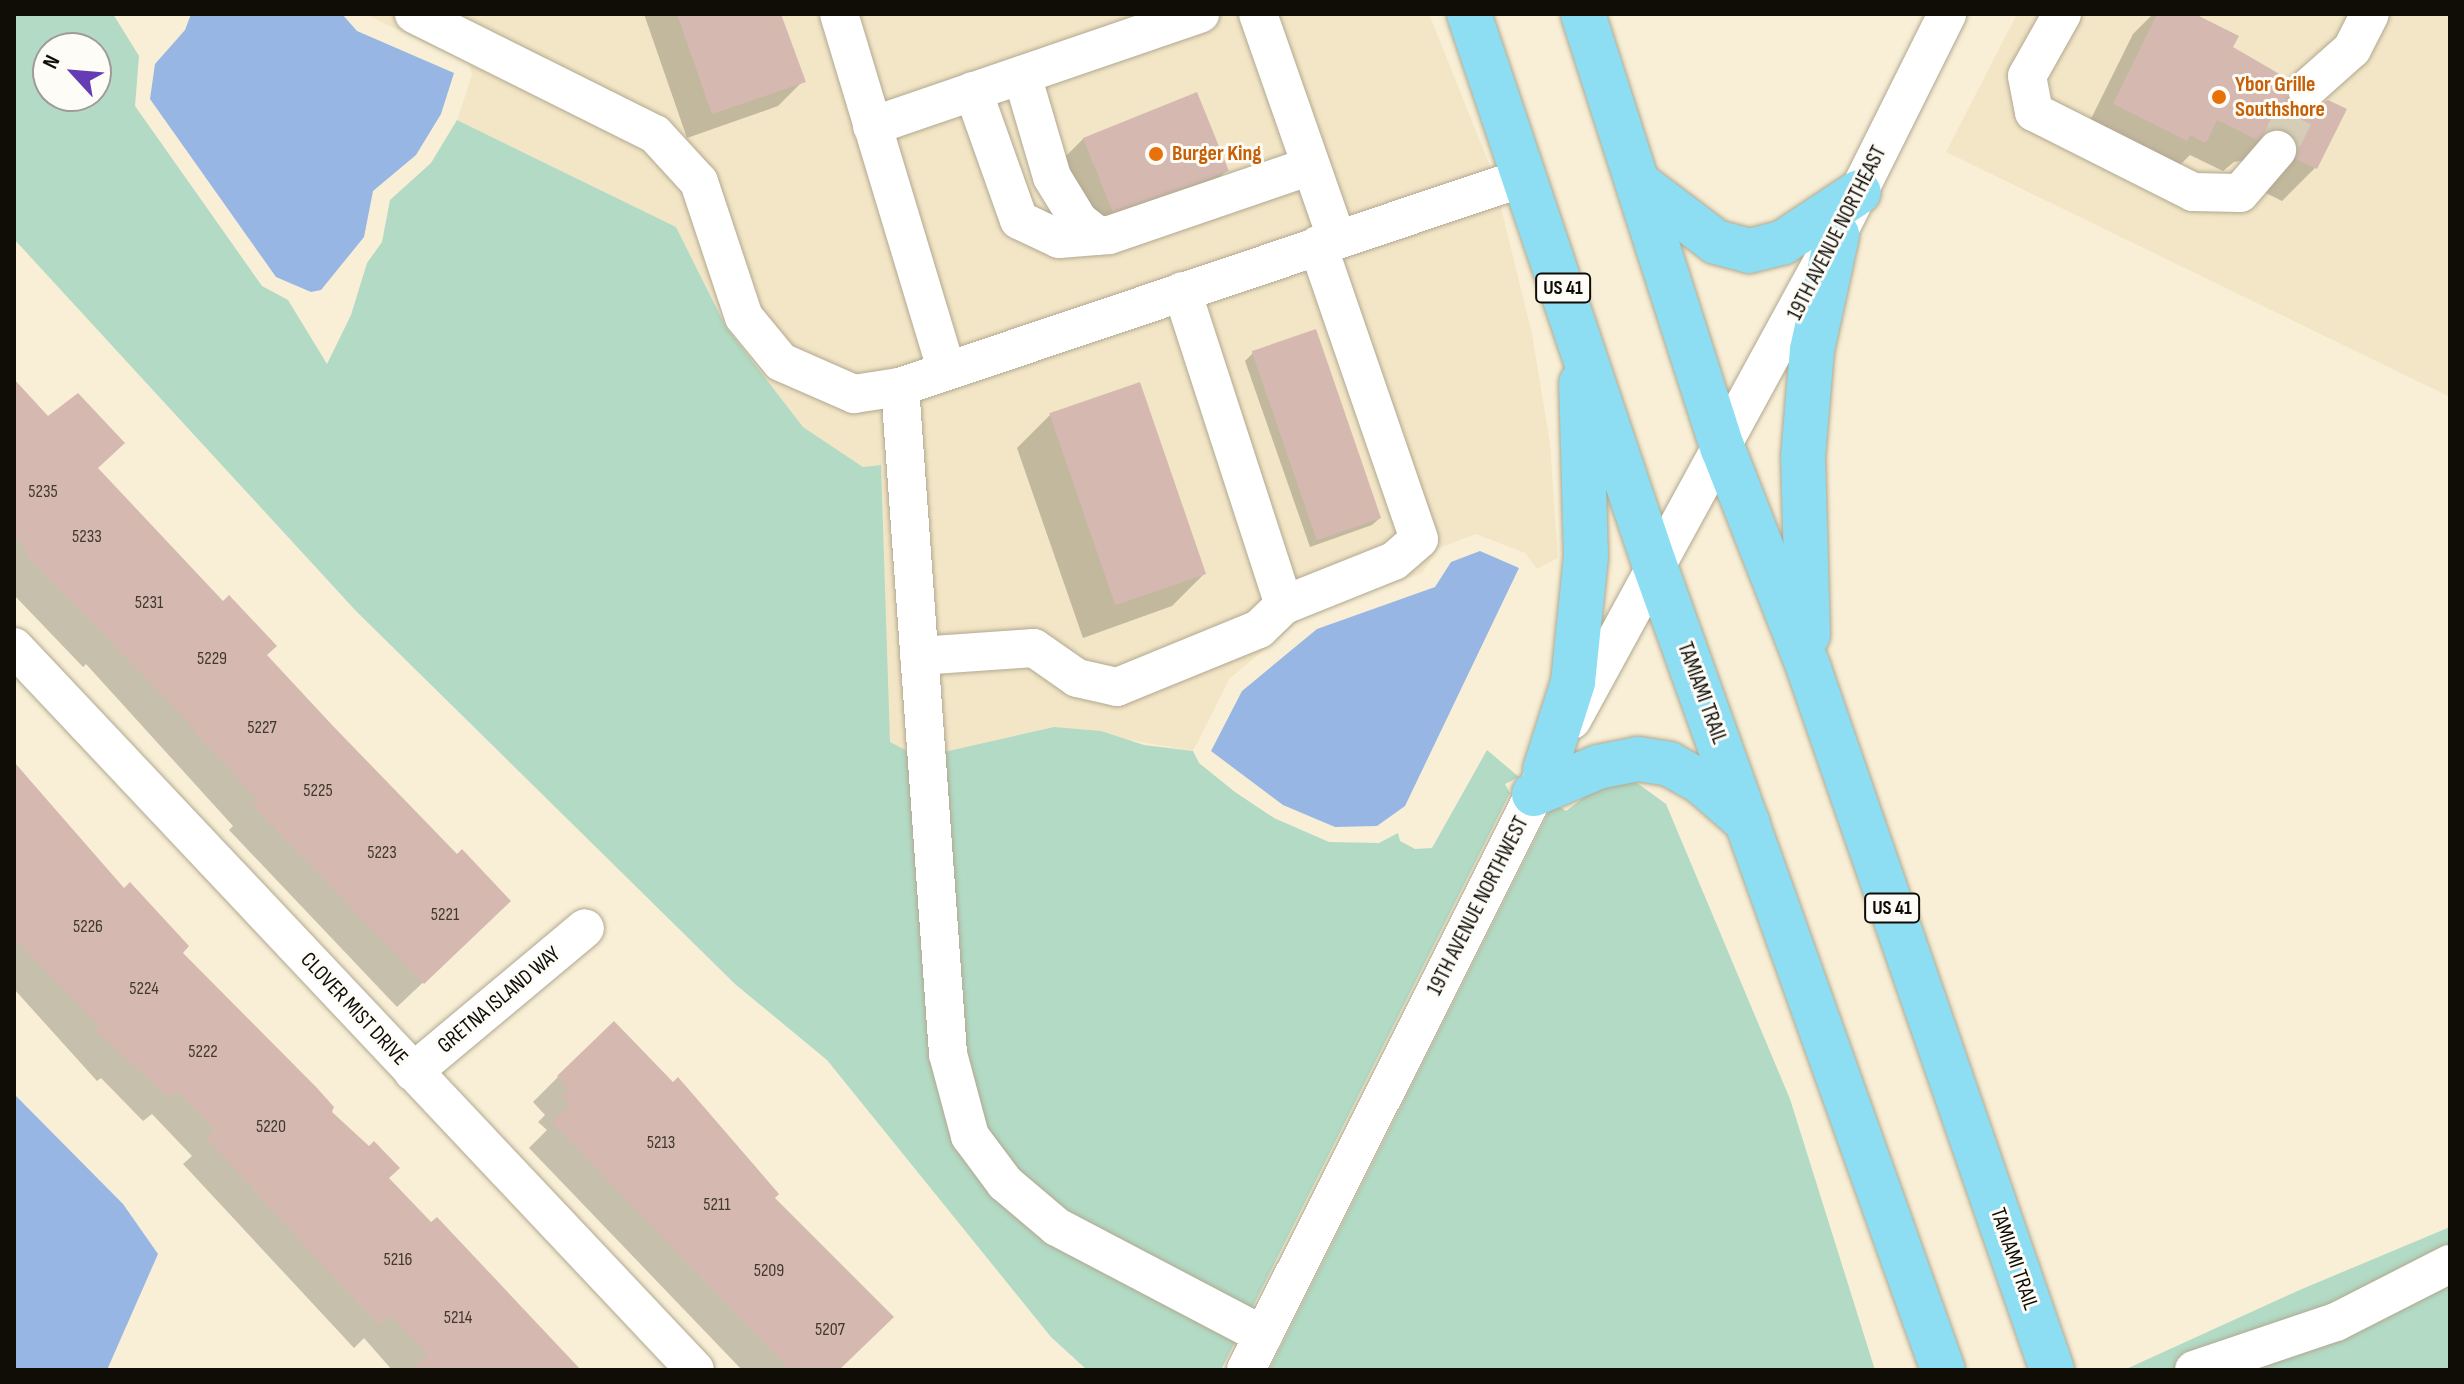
<!DOCTYPE html>
<style>
body{margin:0}
#map{position:relative;width:2464px;height:1384px;overflow:hidden;background:#f8efd6;font-family:"Sofia Sans Condensed",sans-serif}
div>[style]{position:absolute}
.built>*{inset:0;background:#f3e6c6}
.green>*{inset:0;background:#b2dac4}
.water>*{inset:0;background:#97b6e4}
.shadow>*{inset:0;background:#0003}
.building>*{inset:0;background:#d5b9b0;transform-origin:0 0}
.minor-tunnel>*{height:38px;margin-top:-19px;transform-origin:0;background:repeating-linear-gradient(90deg,#d5cdb7 0 38px,transparent 0 57px)}
.roads{filter:drop-shadow(0 0 2px #b1a891) drop-shadow(0 0 2px #b1a891)}
.minor>*{height:38px;margin:-19px;padding:0 19px;transform-origin:19px;border-radius:19px;background:#fff}
.major>*{height:44px;margin:-22px;padding:0 22px;transform-origin:22px;border-radius:22px;background:#8ddef3}
.dots>*{width:22px;height:22px;translate:-50% -50%;box-sizing:border-box;border:4px solid #fefcf7;border-radius:50%}
span{translate:-50% -50%;white-space:nowrap;text-align:center;line-height:1.15;-webkit-text-stroke:6px #fefcf7;paint-order:stroke}
.number-label{font-size:18px;color:#413830}
.number-label span{-webkit-text-stroke-width:0}
.shield-label span{padding:2px 6px;background:#fefcf7;border:2px solid;border-radius:6px;-webkit-text-stroke-width:0}
.shield-label{font-size:20px;color:#100d06;font-weight:700}
.food-label{font-size:22px;color:#c56008;font-weight:700}
.left{translate:0 -50%;text-align:left}
.street-label{font-size:22px;color:#100d06}
.frame{position:absolute;inset:0;border:16px solid #100d06;pointer-events:none}
.north{position:absolute;left:32px;top:32px;width:80px;height:80px;box-sizing:border-box;background:#fefcf7;border:2px solid #9f9c97;border-radius:50%;rotate:296deg;font-size:22px;font-weight:700;line-height:32px;text-align:center;color:#100d06}
.north::after{content:'';display:block;margin:auto;width:28px;height:36px;background:#663cb4;clip-path:polygon(50% 0,100% 100%,50% 72%,0 100%)}
</style>
<div id="map">
<div class="built">
<div style="clip-path:polygon(365px 14px,1429px 14px,1492px 171px,1532px 334px,1550px 443px,1558px 558px,1537px 569px,1525px 553px,1476px 534px,1439px 548px,1422px 573px,1309px 613px,1230px 678px,1193px 751px,1054px 727px,948px 751px,910px 753px,889px 742px,881px 465px,863px 467px,803px 427px,726px 327px,676px 227px,457px 120px,472px 75px,469px 64px)"></div>
<div style="clip-path:polygon(2017px 14px,2450px 14px,2450px 397px,1946px 152px)"></div>
</div>
<div class="green">
<div style="clip-path:polygon(evenodd,14px 14px,113px 14px,139px 56px,135px 106px,262px 286px,288px 300px,327px 364px,351px 315px,367px 263px,382px 242px,390px 200px,431px 163px,457px 120px,676px 227px,726px 327px,803px 427px,863px 467px,881px 465px,890px 742px,911px 753px,948px 751px,1054px 727px,1101px 731px,1144px 745px,1193px 751px,1199px 763px,1235px 792px,1274px 818px,1329px 842px,1379px 843px,1398px 833px,1400px 841px,1415px 849px,1432px 848px,1487px 750px,1519px 777px,1505px 784px,1510px 793px,1221px 1370px,1087px 1370px,1051px 1337px,827px 1060px,735px 984px,356px 611px,14px 239px,14px 14px,48px 48px,96px 48px,96px 96px,48px 96px,48px 48px)"></div>
<div style="clip-path:polygon(1633px 780px,1666px 804px,1790px 1099px,1875px 1370px,1269px 1370px,1550px 809px,1559px 806px,1566px 811px,1591px 792px)"></div>
<div style="clip-path:polygon(2450px 1227px,2450px 1370px,2124px 1370px,2302px 1289px)"></div>
</div>
<div class="water">
<div style="clip-path:polygon(191px 14px,342px 14px,357px 31px,454px 73px,441px 114px,416px 155px,373px 191px,364px 237px,321px 290px,311px 292px,276px 277px,150px 99px,155px 64px,185px 30px)"></div>
<div style="clip-path:polygon(1480px 551px,1519px 568px,1405px 806px,1377px 826px,1335px 827px,1283px 805px,1211px 751px,1242px 691px,1317px 629px,1435px 587px,1451px 562px)"></div>
<div style="clip-path:polygon(14px 1094px,123px 1204px,158px 1254px,107px 1370px,14px 1370px)"></div>
</div>
<div class="shadow">
<div style="clip-path:polygon(644px 14px,778px 14px,803px 81px,778px 106px,687px 138px)"></div>
<div style="clip-path:polygon(2153px 14px,2191px 14px,2298px 111px,2344px 110px,2315px 168px,2282px 201px,2264px 192px,2249px 160px,2234px 162px,2223px 171px,2190px 155px,2171px 174px,2082px 137px,2133px 34px)"></div>
<div style="clip-path:polygon(1084px 138px,1227px 170px,1202px 195px,1086px 235px,1059px 163px)"></div>
<div style="clip-path:polygon(1253px 353px,1380px 518px,1372px 525px,1310px 547px,1245px 361px)"></div>
<div style="clip-path:polygon(14px 382px,264px 656px,483px 926px,397px 1007px,229px 830px,233px 826px,86px 664px,83px 667px,14px 595px)"></div>
<div style="clip-path:polygon(1050px 415px,1204px 574px,1172px 606px,1083px 638px,1017px 448px)"></div>
<div style="clip-path:polygon(14px 762px,124px 891px,387px 1178px,577px 1370px,392px 1370px,364px 1338px,354px 1348px,183px 1164px,192px 1156px,152px 1114px,143px 1121px,101px 1078px,97px 1081px,14px 989px)"></div>
<div style="clip-path:polygon(558px 1077px,772px 1198px,837px 1370px,742px 1370px,529px 1148px,547px 1130px,538px 1122px,545px 1115px,533px 1102px)"></div>
</div>
<div class="building">
<div style="clip-path:polygon(677px 14px,781px 14px,806px 82px,712px 114px)"></div>
<div style="clip-path:polygon(2157px 14px,2195px 14px,2239px 36px,2233px 47px,2288px 79px,2286px 94px,2299px 110px,2312px 110px,2328px 100px,2347px 109px,2317px 169px,2296px 159px,2297px 142px,2282px 129px,2269px 130px,2257px 140px,2217px 120px,2206px 143px,2190px 135px,2187px 141px,2113px 104px)"></div>
<div style="left:1197px;top:92px;width:85px;height:123px;rotate:68deg"></div>
<div style="left:1316px;top:329px;width:200px;height:68px;rotate:71deg"></div>
<div style="clip-path:polygon(14px 379px,48px 416px,78px 393px,125px 443px,98px 468px,223px 601px,229px 595px,277px 646px,267px 655px,333px 726px,457px 854px,462px 849px,511px 901px,424px 984px,252px 804px,257px 800px,167px 700px,25px 554px,28px 551px,14px 536px)"></div>
<div style="left:1140px;top:382px;width:203px;height:96px;rotate:71deg"></div>
<div style="clip-path:polygon(14px 762px,124px 888px,130px 882px,189px 946px,183px 953px,317px 1088px,334px 1107px,332px 1112px,369px 1146px,374px 1141px,400px 1168px,389px 1178px,431px 1222px,437px 1217px,581px 1370px,413px 1370px,428px 1355px,390px 1315px,380px 1325px,331px 1274px,206px 1138px,215px 1130px,177px 1091px,169px 1098px,95px 1030px,99px 1026px,14px 938px)"></div>
<div style="clip-path:polygon(614px 1021px,673px 1082px,678px 1077px,779px 1194px,775px 1198px,894px 1317px,839px 1370px,790px 1370px,552px 1122px,570px 1104px,562px 1095px,569px 1089px,557px 1076px)"></div>
</div>
<div class="minor-tunnel">
<div style="left:2277px;top:150px;width:68px;rotate:-63.8deg"></div>
</div>
<div class="roads">
<div class="minor">
<div style="left:414px;top:14px;width:269px;rotate:26.5deg"></div>
<div style="left:655px;top:134px;width:65px;rotate:47.5deg"></div>
<div style="left:699px;top:182px;width:142px;rotate:71.6deg"></div>
<div style="left:744px;top:317px;width:58px;rotate:50.6deg"></div>
<div style="left:781px;top:362px;width:80px;rotate:23.7deg"></div>
<div style="left:854px;top:394px;width:47px;rotate:-8.7deg"></div>
<div style="left:900px;top:387px;width:659px;rotate:-18.57deg"></div>
<div style="left:839px;top:14px;width:370px;rotate:73.2deg"></div>
<div style="left:1258px;top:14px;width:238px;rotate:70.7deg"></div>
<div style="left:2062px;top:14px;width:71px;rotate:119.4deg"></div>
<div style="left:2027px;top:76px;width:37px;rotate:79deg"></div>
<div style="left:2034px;top:112px;width:178px;rotate:26.7deg"></div>
<div style="left:2193px;top:192px;width:47px;rotate:1.2deg"></div>
<div style="left:2240px;top:193px;width:57px;rotate:-49.3deg"></div>
<div style="left:1022px;top:75px;width:106px;rotate:73.6deg"></div>
<div style="left:1052px;top:177px;width:52px;rotate:58.5deg"></div>
<div style="left:1079px;top:221px;width:24px;rotate:38deg"></div>
<div style="left:2307px;top:89px;width:60px;rotate:-41.6deg"></div>
<div style="left:2352px;top:49px;width:39px;rotate:-63deg"></div>
<div style="left:973px;top:91px;width:137px;rotate:70.4deg"></div>
<div style="left:1019px;top:220px;width:44px;rotate:25.4deg"></div>
<div style="left:1059px;top:239px;width:50px;rotate:-4.6deg"></div>
<div style="left:1109px;top:235px;width:213px;rotate:-18.9deg"></div>
<div style="left:872px;top:126px;width:347px;rotate:-18.9deg"></div>
<div style="left:900px;top:387px;width:669px;rotate:85.88deg"></div>
<div style="left:948px;top:1054px;width:85px;rotate:75deg"></div>
<div style="left:970px;top:1136px;width:59px;rotate:53.3deg"></div>
<div style="left:1005px;top:1183px;width:68px;rotate:40.2deg"></div>
<div style="left:1057px;top:1227px;width:233px;rotate:27.7deg"></div>
<div style="left:1284px;top:605px;width:118px;rotate:-21.8deg"></div>
<div style="left:1394px;top:561px;width:33px;rotate:-41deg"></div>
<div style="left:1419px;top:539px;width:311px;rotate:-109deg"></div>
<div style="left:14px;top:647px;width:993px;rotate:46.71deg"></div>
<div style="left:919px;top:656px;width:115px;rotate:-4deg"></div>
<div style="left:1034px;top:648px;width:52px;rotate:34.9deg"></div>
<div style="left:1077px;top:678px;width:41px;rotate:12.7deg"></div>
<div style="left:1117px;top:687px;width:153px;rotate:-22.2deg"></div>
<div style="left:1259px;top:629px;width:35px;rotate:-44deg"></div>
<div style="left:1284px;top:605px;width:330px;rotate:-108deg"></div>
<div style="left:1572px;top:720px;width:553px;rotate:-61.35deg"></div>
<div style="left:1837px;top:235px;width:247px;rotate:-63.5deg"></div>
<div style="left:413px;top:1072px;width:224px;rotate:-39.9deg"></div>
<div style="left:1246px;top:1370px;width:673px;rotate:-63.43deg"></div>
<div style="left:2194px;top:1370px;width:150px;rotate:-18.7deg"></div>
<div style="left:2336px;top:1322px;width:128px;rotate:-27deg"></div>
</div>
<div class="major">
<div style="left:1469px;top:14px;width:579px;rotate:71.38deg"></div>
<div style="left:1654px;top:563px;width:857px;rotate:70.3deg"></div>
<div style="left:1583px;top:14px;width:457px;rotate:72.2deg"></div>
<div style="left:1723px;top:449px;width:236px;rotate:68.6deg"></div>
<div style="left:1809px;top:669px;width:742px;rotate:70.88deg"></div>
<div style="left:1642px;top:186px;width:93px;rotate:37.1deg"></div>
<div style="left:1716px;top:242px;width:34px;rotate:15deg"></div>
<div style="left:1749px;top:251px;width:34px;rotate:-14deg"></div>
<div style="left:1782px;top:243px;width:92px;rotate:-33.5deg"></div>
<div style="left:1808px;top:635px;width:178px;rotate:-91.6deg"></div>
<div style="left:1803px;top:457px;width:107px;rotate:-85.2deg"></div>
<div style="left:1812px;top:350px;width:118px;rotate:-77.7deg"></div>
<div style="left:1545px;top:770px;width:92px;rotate:-72.3deg"></div>
<div style="left:1573px;top:682px;width:126px;rotate:-84.1deg"></div>
<div style="left:1586px;top:557px;width:174px;rotate:-91.6deg"></div>
<div style="left:1534px;top:794px;width:69px;rotate:-22.9deg"></div>
<div style="left:1598px;top:767px;width:41px;rotate:-11.3deg"></div>
<div style="left:1638px;top:759px;width:31px;rotate:9deg"></div>
<div style="left:1669px;top:764px;width:37px;rotate:29deg"></div>
<div style="left:1701px;top:782px;width:62px;rotate:41.1deg"></div>
</div>
</div>
<div class="dots">
<div style="left:2219px;top:97px;background:#e8710a"></div>
<div style="left:1156px;top:154px;background:#e8710a"></div>
</div>
<div class="number-label">
<span style="left:43px;top:492px">5235</span>
<span style="left:87px;top:537px">5233</span>
<span style="left:149px;top:603px">5231</span>
<span style="left:212px;top:659px">5229</span>
<span style="left:262px;top:728px">5227</span>
<span style="left:318px;top:791px">5225</span>
<span style="left:382px;top:853px">5223</span>
<span style="left:445px;top:915px">5221</span>
<span style="left:88px;top:927px">5226</span>
<span style="left:144px;top:989px">5224</span>
<span style="left:203px;top:1052px">5222</span>
<span style="left:271px;top:1127px">5220</span>
<span style="left:661px;top:1143px">5213</span>
<span style="left:717px;top:1205px">5211</span>
<span style="left:398px;top:1260px">5216</span>
<span style="left:769px;top:1271px">5209</span>
<span style="left:458px;top:1318px">5214</span>
<span style="left:830px;top:1330px">5207</span>
</div>
<div class="shield-label">
<span style="left:1563px;top:288px">US 41</span>
<span style="left:1892px;top:908px">US 41</span>
</div>
<div class="food-label">
<span class="left" style="left:2235px;top:97px">Ybor Grille<br>Southshore</span>
<span class="left" style="left:1172px;top:154px">Burger King</span>
</div>
<div class="street-label">
<span style="left:1837px;top:233px;rotate:-63deg">19TH AVENUE NORTHEAST</span>
<span style="left:1702px;top:693px;rotate:70deg">TAMIAMI TRAIL</span>
<span style="left:1478px;top:906px;rotate:-63deg">19TH AVENUE NORTHWEST</span>
<span style="left:499px;top:1000px;rotate:-40deg">GRETNA ISLAND WAY</span>
<span style="left:354px;top:1009px;rotate:47deg">CLOVER MIST DRIVE</span>
<span style="left:2014px;top:1259px;rotate:71deg">TAMIAMI TRAIL</span>
</div>
<div class="frame"></div>
<div class="north">N</div>
</div>
